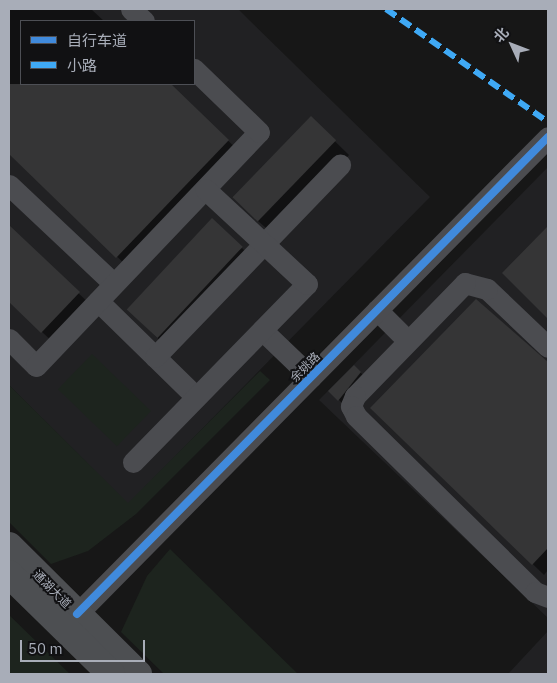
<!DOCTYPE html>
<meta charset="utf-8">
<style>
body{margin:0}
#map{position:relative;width:557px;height:683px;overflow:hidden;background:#171717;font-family:"IBM Plex Sans","Noto Sans SC",sans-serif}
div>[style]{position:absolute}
.built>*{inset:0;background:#212123}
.green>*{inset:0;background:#1d241e;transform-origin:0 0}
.shadow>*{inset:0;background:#0007}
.building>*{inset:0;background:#353536;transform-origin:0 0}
.minor>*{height:21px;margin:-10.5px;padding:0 10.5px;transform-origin:10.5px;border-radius:10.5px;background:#4b4c50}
.major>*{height:28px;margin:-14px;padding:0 14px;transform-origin:14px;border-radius:14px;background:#4d4f52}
.quiet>*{height:6px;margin-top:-3px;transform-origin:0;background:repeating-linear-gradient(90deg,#3fa9f5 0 12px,transparent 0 18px)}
.cycleway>*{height:8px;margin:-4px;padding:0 4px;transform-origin:4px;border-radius:4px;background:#408adc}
span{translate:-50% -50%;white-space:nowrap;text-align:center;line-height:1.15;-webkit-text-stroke:4px #111113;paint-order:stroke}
.street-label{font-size:12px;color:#a8adb8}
.frame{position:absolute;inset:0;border:10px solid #a8adb8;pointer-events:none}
.legend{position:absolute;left:20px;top:20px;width:175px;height:65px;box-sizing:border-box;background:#111113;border:1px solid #4d4f55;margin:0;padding:6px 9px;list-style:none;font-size:15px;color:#a8adb8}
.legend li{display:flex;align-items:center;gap:10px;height:25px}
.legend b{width:25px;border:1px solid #4d4f55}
.north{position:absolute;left:487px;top:20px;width:50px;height:50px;-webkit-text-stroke:4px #111113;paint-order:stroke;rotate:313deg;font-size:14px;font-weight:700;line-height:20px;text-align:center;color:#a8adb8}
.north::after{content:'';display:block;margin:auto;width:18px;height:22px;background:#a8adb8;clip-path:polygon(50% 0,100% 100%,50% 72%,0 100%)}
.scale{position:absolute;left:20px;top:640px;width:125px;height:22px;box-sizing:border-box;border:2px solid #a8adb8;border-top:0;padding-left:6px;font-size:15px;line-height:18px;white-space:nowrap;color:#a8adb8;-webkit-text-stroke:4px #111113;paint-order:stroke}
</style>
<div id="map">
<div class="built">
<div style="clip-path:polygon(evenodd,9px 9px,238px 9px,430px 197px,128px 504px,9px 385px,9px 9px,21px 21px,194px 21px,194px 84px,21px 84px,21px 21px)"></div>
<div style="clip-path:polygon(548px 167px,548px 618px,319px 400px)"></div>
<div style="clip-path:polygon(548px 630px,548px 674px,508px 674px,548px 631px)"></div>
</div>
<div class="green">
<div style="left:92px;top:354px;width:82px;height:49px;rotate:44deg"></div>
<div style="clip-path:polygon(260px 371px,270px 380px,136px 514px,88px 551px,51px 564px,9px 522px,9px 385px,128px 503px)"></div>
<div style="clip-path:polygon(170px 549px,298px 674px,164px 674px,121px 632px,147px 576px)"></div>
<div style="clip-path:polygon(9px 615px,70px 674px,9px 674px)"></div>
</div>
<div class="shadow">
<div style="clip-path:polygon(9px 9px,91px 9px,104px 21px,21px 21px,21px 84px,169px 84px,243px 155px,132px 271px,9px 153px)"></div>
<div style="clip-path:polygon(311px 118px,349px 155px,274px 235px,249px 213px)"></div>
<div style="clip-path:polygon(9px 227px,93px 307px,57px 346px,9px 301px)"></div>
<div style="clip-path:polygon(548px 228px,548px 318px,504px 273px)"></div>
<div style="clip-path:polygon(242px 248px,256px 262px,171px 351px,142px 323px)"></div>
<div style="clip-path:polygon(476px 301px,548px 368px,548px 570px,544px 575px,372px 408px)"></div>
<div style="clip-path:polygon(354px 366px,368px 380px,346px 407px,330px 391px)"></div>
</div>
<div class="building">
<div style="clip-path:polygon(9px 84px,171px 84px,229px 140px,116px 258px,9px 154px)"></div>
<div style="left:311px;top:116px;width:35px;height:113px;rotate:44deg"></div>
<div style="left:212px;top:218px;width:42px;height:125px;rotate:43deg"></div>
<div style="clip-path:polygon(9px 225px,80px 292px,41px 333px,9px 302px)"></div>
<div style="clip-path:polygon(548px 226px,548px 319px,502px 273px)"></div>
<div style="clip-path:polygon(476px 299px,548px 362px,548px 548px,532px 565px,370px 408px)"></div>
<div style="clip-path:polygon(354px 365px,361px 372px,338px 401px,328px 391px)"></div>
</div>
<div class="minor">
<div style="left:131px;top:9px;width:18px;rotate:43deg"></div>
<div style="left:9px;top:185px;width:144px;rotate:43.3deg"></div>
<div style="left:98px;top:301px;width:137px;rotate:44.4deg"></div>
<div style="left:377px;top:310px;width:42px;rotate:45deg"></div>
<div style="left:262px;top:330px;width:68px;rotate:43.8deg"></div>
<div style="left:9px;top:339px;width:38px;rotate:45deg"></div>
<div style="left:36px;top:366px;width:323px;rotate:-46.4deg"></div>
<div style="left:259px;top:132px;width:91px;rotate:-135.9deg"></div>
<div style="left:548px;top:347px;width:84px;rotate:-136.4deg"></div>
<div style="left:487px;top:289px;width:23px;rotate:-165deg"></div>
<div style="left:465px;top:283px;width:158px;rotate:134.2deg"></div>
<div style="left:355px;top:396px;width:11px;rotate:112deg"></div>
<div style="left:351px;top:406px;width:11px;rotate:63deg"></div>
<div style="left:356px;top:416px;width:251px;rotate:44.5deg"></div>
<div style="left:535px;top:592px;width:14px;rotate:21deg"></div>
<div style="left:155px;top:357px;width:267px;rotate:-46.1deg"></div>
<div style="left:133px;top:462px;width:249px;rotate:-45.7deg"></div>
<div style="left:307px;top:284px;width:139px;rotate:-137deg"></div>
<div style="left:77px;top:614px;width:670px;rotate:-45.36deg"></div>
</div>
<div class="major">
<div style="left:9px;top:546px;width:182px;rotate:44.8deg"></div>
<div style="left:9px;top:574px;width:143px;rotate:44.4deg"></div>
</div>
<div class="quiet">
<div style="left:386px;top:9px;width:198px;rotate:34.9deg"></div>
</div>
<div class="cycleway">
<div style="left:77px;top:614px;width:670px;rotate:-45.36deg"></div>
</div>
<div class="street-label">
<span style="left:305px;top:367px;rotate:-45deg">余姚路</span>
<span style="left:52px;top:589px;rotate:45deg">通湖大道</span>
</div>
<div class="frame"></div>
<ul class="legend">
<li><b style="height:6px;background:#408adc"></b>自行车道</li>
<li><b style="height:6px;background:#3fa9f5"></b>小路</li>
</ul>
<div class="north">北</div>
<div class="scale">50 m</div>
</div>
